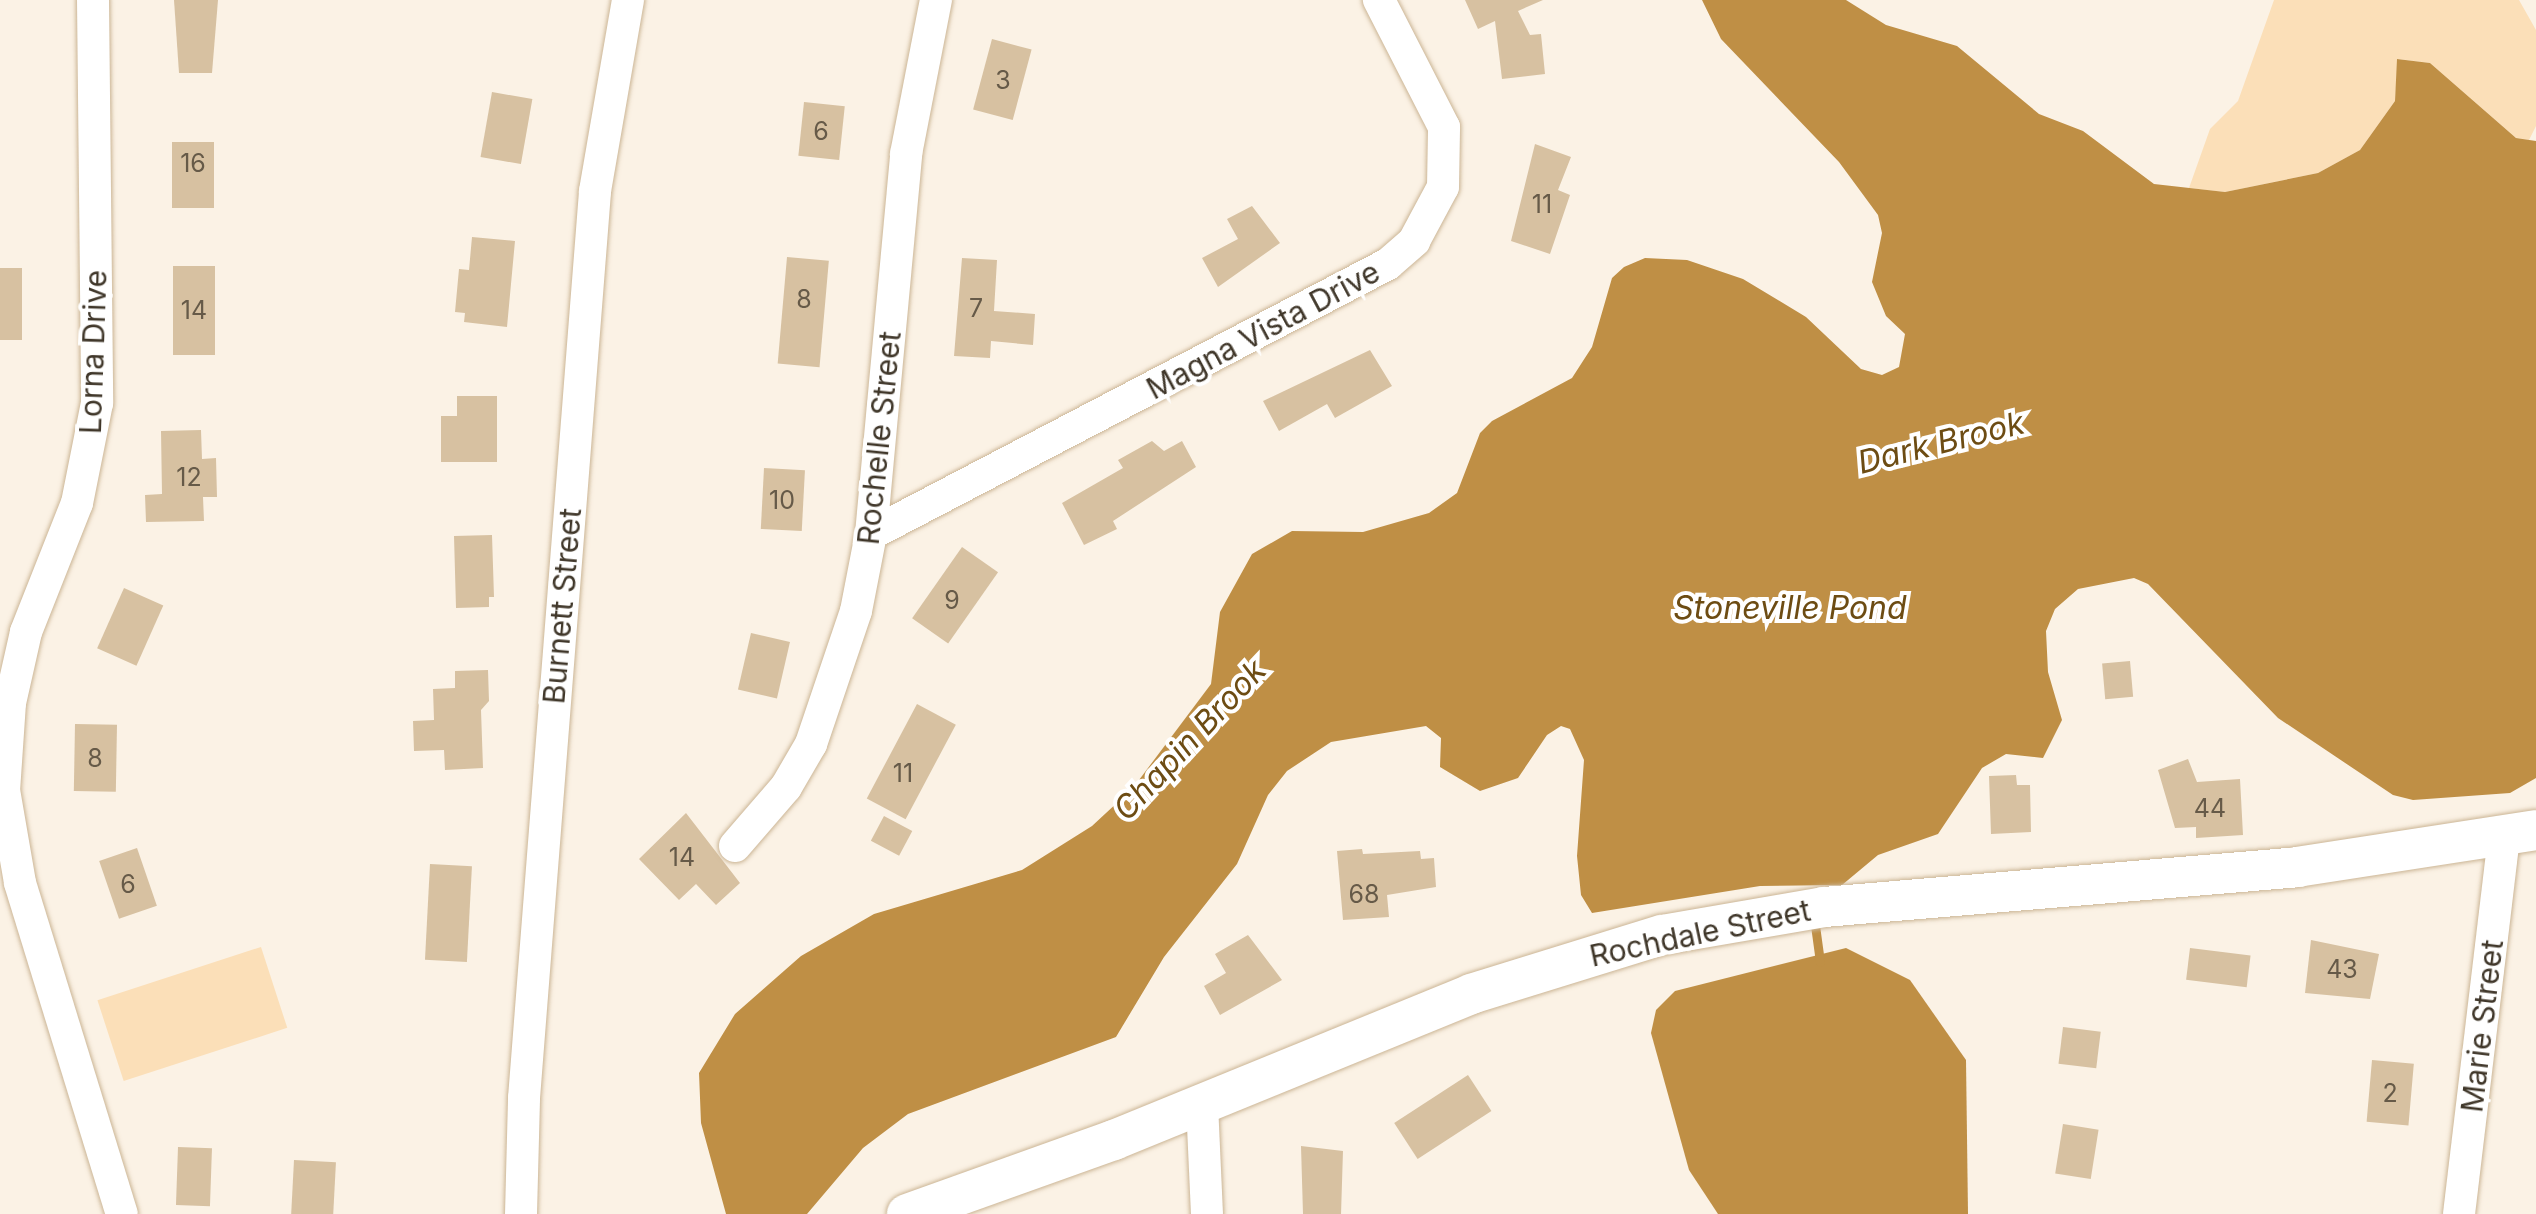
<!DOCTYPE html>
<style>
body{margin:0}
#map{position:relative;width:2536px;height:1214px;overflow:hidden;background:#fbf2e5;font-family:Inter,sans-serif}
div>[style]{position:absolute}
.green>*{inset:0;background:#fbdfb8;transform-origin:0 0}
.water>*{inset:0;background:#bf8f45}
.stream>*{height:9px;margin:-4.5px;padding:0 4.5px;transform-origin:4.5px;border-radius:4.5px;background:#bf8f45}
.building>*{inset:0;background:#d7c1a1;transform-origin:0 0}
.roads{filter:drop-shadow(0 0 2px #cbb595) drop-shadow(0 0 2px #cbb595)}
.minor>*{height:32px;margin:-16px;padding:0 16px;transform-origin:16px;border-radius:16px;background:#fff}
.tertiary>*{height:40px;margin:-20px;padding:0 20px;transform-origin:20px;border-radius:20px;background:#fff}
span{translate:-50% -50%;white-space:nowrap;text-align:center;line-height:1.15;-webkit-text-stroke:8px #fff;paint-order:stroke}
.number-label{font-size:25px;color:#665a48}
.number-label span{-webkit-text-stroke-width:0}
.street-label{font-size:30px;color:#40372a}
.water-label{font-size:32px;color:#6d4c13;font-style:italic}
</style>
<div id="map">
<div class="green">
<div style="clip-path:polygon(2274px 0,2519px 0,2536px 30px,2536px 126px,2529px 140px,2516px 138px,2430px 63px,2398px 59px,2395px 101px,2360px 150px,2318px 173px,2225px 192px,2189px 188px,2210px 129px,2238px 101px)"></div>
<div style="left:261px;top:947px;width:85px;height:172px;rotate:72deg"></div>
</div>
<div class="water">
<div style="clip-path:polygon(1702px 0,1846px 0,1886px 25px,1957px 46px,2039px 114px,2083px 131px,2154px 184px,2225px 192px,2318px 173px,2360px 150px,2395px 101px,2397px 59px,2430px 63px,2516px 138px,2536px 141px,2536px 778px,2510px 793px,2413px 800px,2393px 795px,2278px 718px,2148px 584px,2134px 578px,2078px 589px,2055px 609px,2046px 631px,2048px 672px,2062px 720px,2043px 758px,2006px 754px,1982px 768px,1938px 834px,1878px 855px,1842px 885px,1760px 886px,1592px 913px,1581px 895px,1577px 856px,1584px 760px,1570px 729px,1561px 726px,1547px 735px,1518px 778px,1480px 791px,1440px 767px,1441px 738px,1426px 726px,1331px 742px,1287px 771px,1268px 795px,1237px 864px,1164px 957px,1116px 1037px,908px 1114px,863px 1148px,807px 1214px,726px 1214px,701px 1123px,699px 1073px,735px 1014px,801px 956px,874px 914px,1022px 870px,1092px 826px,1133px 788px,1211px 684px,1220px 612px,1252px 554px,1292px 531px,1363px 532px,1429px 513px,1457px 493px,1480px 433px,1492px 421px,1572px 378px,1592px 347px,1612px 278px,1624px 267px,1645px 258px,1687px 260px,1743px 279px,1806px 317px,1861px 369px,1882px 375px,1899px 367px,1905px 334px,1886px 316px,1872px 282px,1882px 233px,1878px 215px,1839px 162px,1721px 39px)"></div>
<div style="clip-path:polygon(1846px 948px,1910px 980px,1966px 1060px,1968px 1214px,1718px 1214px,1689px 1170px,1651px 1033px,1656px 1010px,1675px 991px)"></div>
</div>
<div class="stream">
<div style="left:1814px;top:918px;width:44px;rotate:82.2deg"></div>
</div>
<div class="building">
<div style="clip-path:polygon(174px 0,218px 0,212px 73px,179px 73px)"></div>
<div style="clip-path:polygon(1465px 0,1543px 0,1518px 11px,1530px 35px,1541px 34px,1545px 74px,1502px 79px,1495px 21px,1478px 29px)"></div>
<div style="left:992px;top:39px;width:41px;height:73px;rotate:15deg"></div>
<div style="left:492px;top:92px;width:41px;height:66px;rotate:10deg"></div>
<div style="left:804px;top:102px;width:41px;height:54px;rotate:6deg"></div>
<div style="left:172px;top:142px;width:42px;height:66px"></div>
<div style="clip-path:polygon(1535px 144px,1571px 157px,1558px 190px,1570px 195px,1550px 254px,1511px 241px)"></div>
<div style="clip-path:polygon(1252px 206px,1280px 243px,1218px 287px,1202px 258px,1238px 239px,1227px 219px)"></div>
<div style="clip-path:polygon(472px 237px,515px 241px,507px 327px,464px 322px,465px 313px,455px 312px,459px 269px,469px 270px)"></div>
<div style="left:787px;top:257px;width:42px;height:107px;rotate:5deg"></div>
<div style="clip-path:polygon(962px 258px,997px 260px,994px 311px,1035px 314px,1033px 345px,991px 341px,990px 358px,954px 356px)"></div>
<div style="left:173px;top:266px;width:42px;height:89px"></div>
<div style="left:0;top:268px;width:22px;height:72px"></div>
<div style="clip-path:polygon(1370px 350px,1392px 386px,1335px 418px,1327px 404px,1279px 431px,1263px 401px)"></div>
<div style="clip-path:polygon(457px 396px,497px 396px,497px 462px,441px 462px,441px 416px,457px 416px)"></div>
<div style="clip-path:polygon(201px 430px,202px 459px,216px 458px,217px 497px,203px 497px,204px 521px,146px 522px,145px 495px,162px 494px,161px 431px)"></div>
<div style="clip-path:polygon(1152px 441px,1164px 451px,1182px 441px,1196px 467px,1113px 521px,1117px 529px,1084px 545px,1062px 503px,1123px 468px,1118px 460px)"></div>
<div style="left:764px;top:468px;width:41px;height:61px;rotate:3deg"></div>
<div style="clip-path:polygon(492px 535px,494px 597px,489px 597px,489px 607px,456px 608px,454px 536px)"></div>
<div style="left:962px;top:547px;width:44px;height:87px;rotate:35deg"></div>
<div style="left:124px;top:588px;width:43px;height:66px;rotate:24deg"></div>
<div style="left:751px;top:633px;width:40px;height:58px;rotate:13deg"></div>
<div style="left:2130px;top:661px;width:36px;height:28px;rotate:85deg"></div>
<div style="clip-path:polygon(488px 670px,489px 701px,481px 710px,483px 768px,445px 770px,444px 750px,414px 751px,413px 721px,434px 720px,433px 689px,455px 688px,455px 671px)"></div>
<div style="left:917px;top:704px;width:44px;height:107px;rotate:28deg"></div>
<div style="left:75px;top:724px;width:42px;height:67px;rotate:1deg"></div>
<div style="clip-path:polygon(2188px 759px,2197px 782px,2240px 779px,2243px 835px,2196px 838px,2196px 827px,2175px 828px,2158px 770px)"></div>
<div style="clip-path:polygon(2016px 775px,2017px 785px,2030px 785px,2031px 832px,1991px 834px,1989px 776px)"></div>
<div style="clip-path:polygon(686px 813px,740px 883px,716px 905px,696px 884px,679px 900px,639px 859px)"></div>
<div style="left:884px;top:816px;width:32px;height:28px;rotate:28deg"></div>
<div style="left:137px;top:848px;width:61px;height:40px;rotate:71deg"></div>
<div style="clip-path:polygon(1362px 849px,1363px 854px,1420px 851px,1421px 859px,1434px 858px,1436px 887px,1387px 895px,1389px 917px,1343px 920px,1337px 851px)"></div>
<div style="left:430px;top:864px;width:42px;height:96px;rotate:3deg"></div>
<div style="clip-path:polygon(1248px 935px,1282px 980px,1220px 1015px,1204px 986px,1226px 973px,1215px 954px)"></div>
<div style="clip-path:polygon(2311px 940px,2379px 954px,2370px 999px,2305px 993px)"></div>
<div style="left:2190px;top:948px;width:61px;height:32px;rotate:7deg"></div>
<div style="left:2063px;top:1027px;width:38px;height:37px;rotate:7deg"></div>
<div style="left:2372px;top:1060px;width:42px;height:62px;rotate:5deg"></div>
<div style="left:1468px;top:1075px;width:43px;height:88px;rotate:57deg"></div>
<div style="left:2063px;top:1124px;width:36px;height:50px;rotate:9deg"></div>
<div style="clip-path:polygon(1301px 1146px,1343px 1151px,1341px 1214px,1303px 1214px)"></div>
<div style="left:178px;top:1147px;width:34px;height:58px;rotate:2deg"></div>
<div style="left:294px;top:1160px;width:42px;height:54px;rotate:3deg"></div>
</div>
<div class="roads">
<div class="minor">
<div style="left:93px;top:0;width:403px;rotate:89.4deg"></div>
<div style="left:97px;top:403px;width:102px;rotate:101.3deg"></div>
<div style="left:77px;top:503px;width:139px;rotate:111.6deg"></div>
<div style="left:26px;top:632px;width:73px;rotate:102.7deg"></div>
<div style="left:10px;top:703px;width:87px;rotate:93.9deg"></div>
<div style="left:4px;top:790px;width:94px;rotate:80.2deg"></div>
<div style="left:20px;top:883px;width:346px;rotate:72.9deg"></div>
<div style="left:871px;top:534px;width:583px;rotate:-27.58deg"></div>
<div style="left:1388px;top:264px;width:35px;rotate:-41deg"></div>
<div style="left:1414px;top:241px;width:61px;rotate:-61.8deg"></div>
<div style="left:1443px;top:187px;width:60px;rotate:-89deg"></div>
<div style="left:1444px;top:127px;width:143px;rotate:-117.1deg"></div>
<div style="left:735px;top:846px;width:78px;rotate:-49.2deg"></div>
<div style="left:786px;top:787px;width:50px;rotate:-59.8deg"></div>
<div style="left:811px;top:744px;width:140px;rotate:-71.3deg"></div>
<div style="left:856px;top:611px;width:78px;rotate:-79deg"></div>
<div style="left:871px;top:534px;width:382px;rotate:-84.7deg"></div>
<div style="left:906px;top:154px;width:157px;rotate:-79deg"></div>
<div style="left:1202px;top:1104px;width:110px;rotate:87.4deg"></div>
<div style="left:521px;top:1214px;width:116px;rotate:-88.5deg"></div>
<div style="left:524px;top:1098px;width:910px;rotate:-85.52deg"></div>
<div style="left:595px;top:191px;width:194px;rotate:-80.2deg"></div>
<div style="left:2459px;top:1214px;width:378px;rotate:-83.2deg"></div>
</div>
<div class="tertiary">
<div style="left:907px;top:1214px;width:220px;rotate:-19.7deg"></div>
<div style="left:1114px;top:1140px;width:386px;rotate:-22.2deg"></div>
<div style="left:1471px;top:994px;width:200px;rotate:-17.2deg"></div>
<div style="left:1662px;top:935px;width:164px;rotate:-9.8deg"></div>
<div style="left:1824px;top:907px;width:475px;rotate:-4.8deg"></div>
<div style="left:2297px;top:867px;width:242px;rotate:-8.8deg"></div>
</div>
</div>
<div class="number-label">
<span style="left:1003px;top:80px">3</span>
<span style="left:821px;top:131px">6</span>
<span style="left:193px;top:163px">16</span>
<span style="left:1542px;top:204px">11</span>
<span style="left:804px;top:299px">8</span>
<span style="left:976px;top:308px">7</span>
<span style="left:194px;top:310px">14</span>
<span style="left:189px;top:477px">12</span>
<span style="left:782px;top:500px">10</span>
<span style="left:952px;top:600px">9</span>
<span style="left:95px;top:758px">8</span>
<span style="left:903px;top:773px">11</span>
<span style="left:2210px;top:808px">44</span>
<span style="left:682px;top:857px">14</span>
<span style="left:128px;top:884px">6</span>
<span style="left:1364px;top:894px">68</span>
<span style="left:2342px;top:969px">43</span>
<span style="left:2390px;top:1093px">2</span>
</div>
<div class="street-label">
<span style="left:1263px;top:330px;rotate:-28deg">Magna Vista Drive</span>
<span style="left:93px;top:352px;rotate:-88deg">Lorna Drive</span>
<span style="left:879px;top:438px;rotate:-84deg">Rochelle Street</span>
<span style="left:562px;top:606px;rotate:-85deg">Burnett Street</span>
<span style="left:1700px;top:933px;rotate:-12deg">Rochdale Street</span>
<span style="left:2482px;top:1026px;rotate:-83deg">Marie Street</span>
</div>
<div class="water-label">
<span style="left:1941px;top:443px;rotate:-14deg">Dark Brook</span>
<span style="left:1790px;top:608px">Stoneville Pond</span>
<span style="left:1190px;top:740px;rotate:-47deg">Chapin Brook</span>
</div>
</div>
